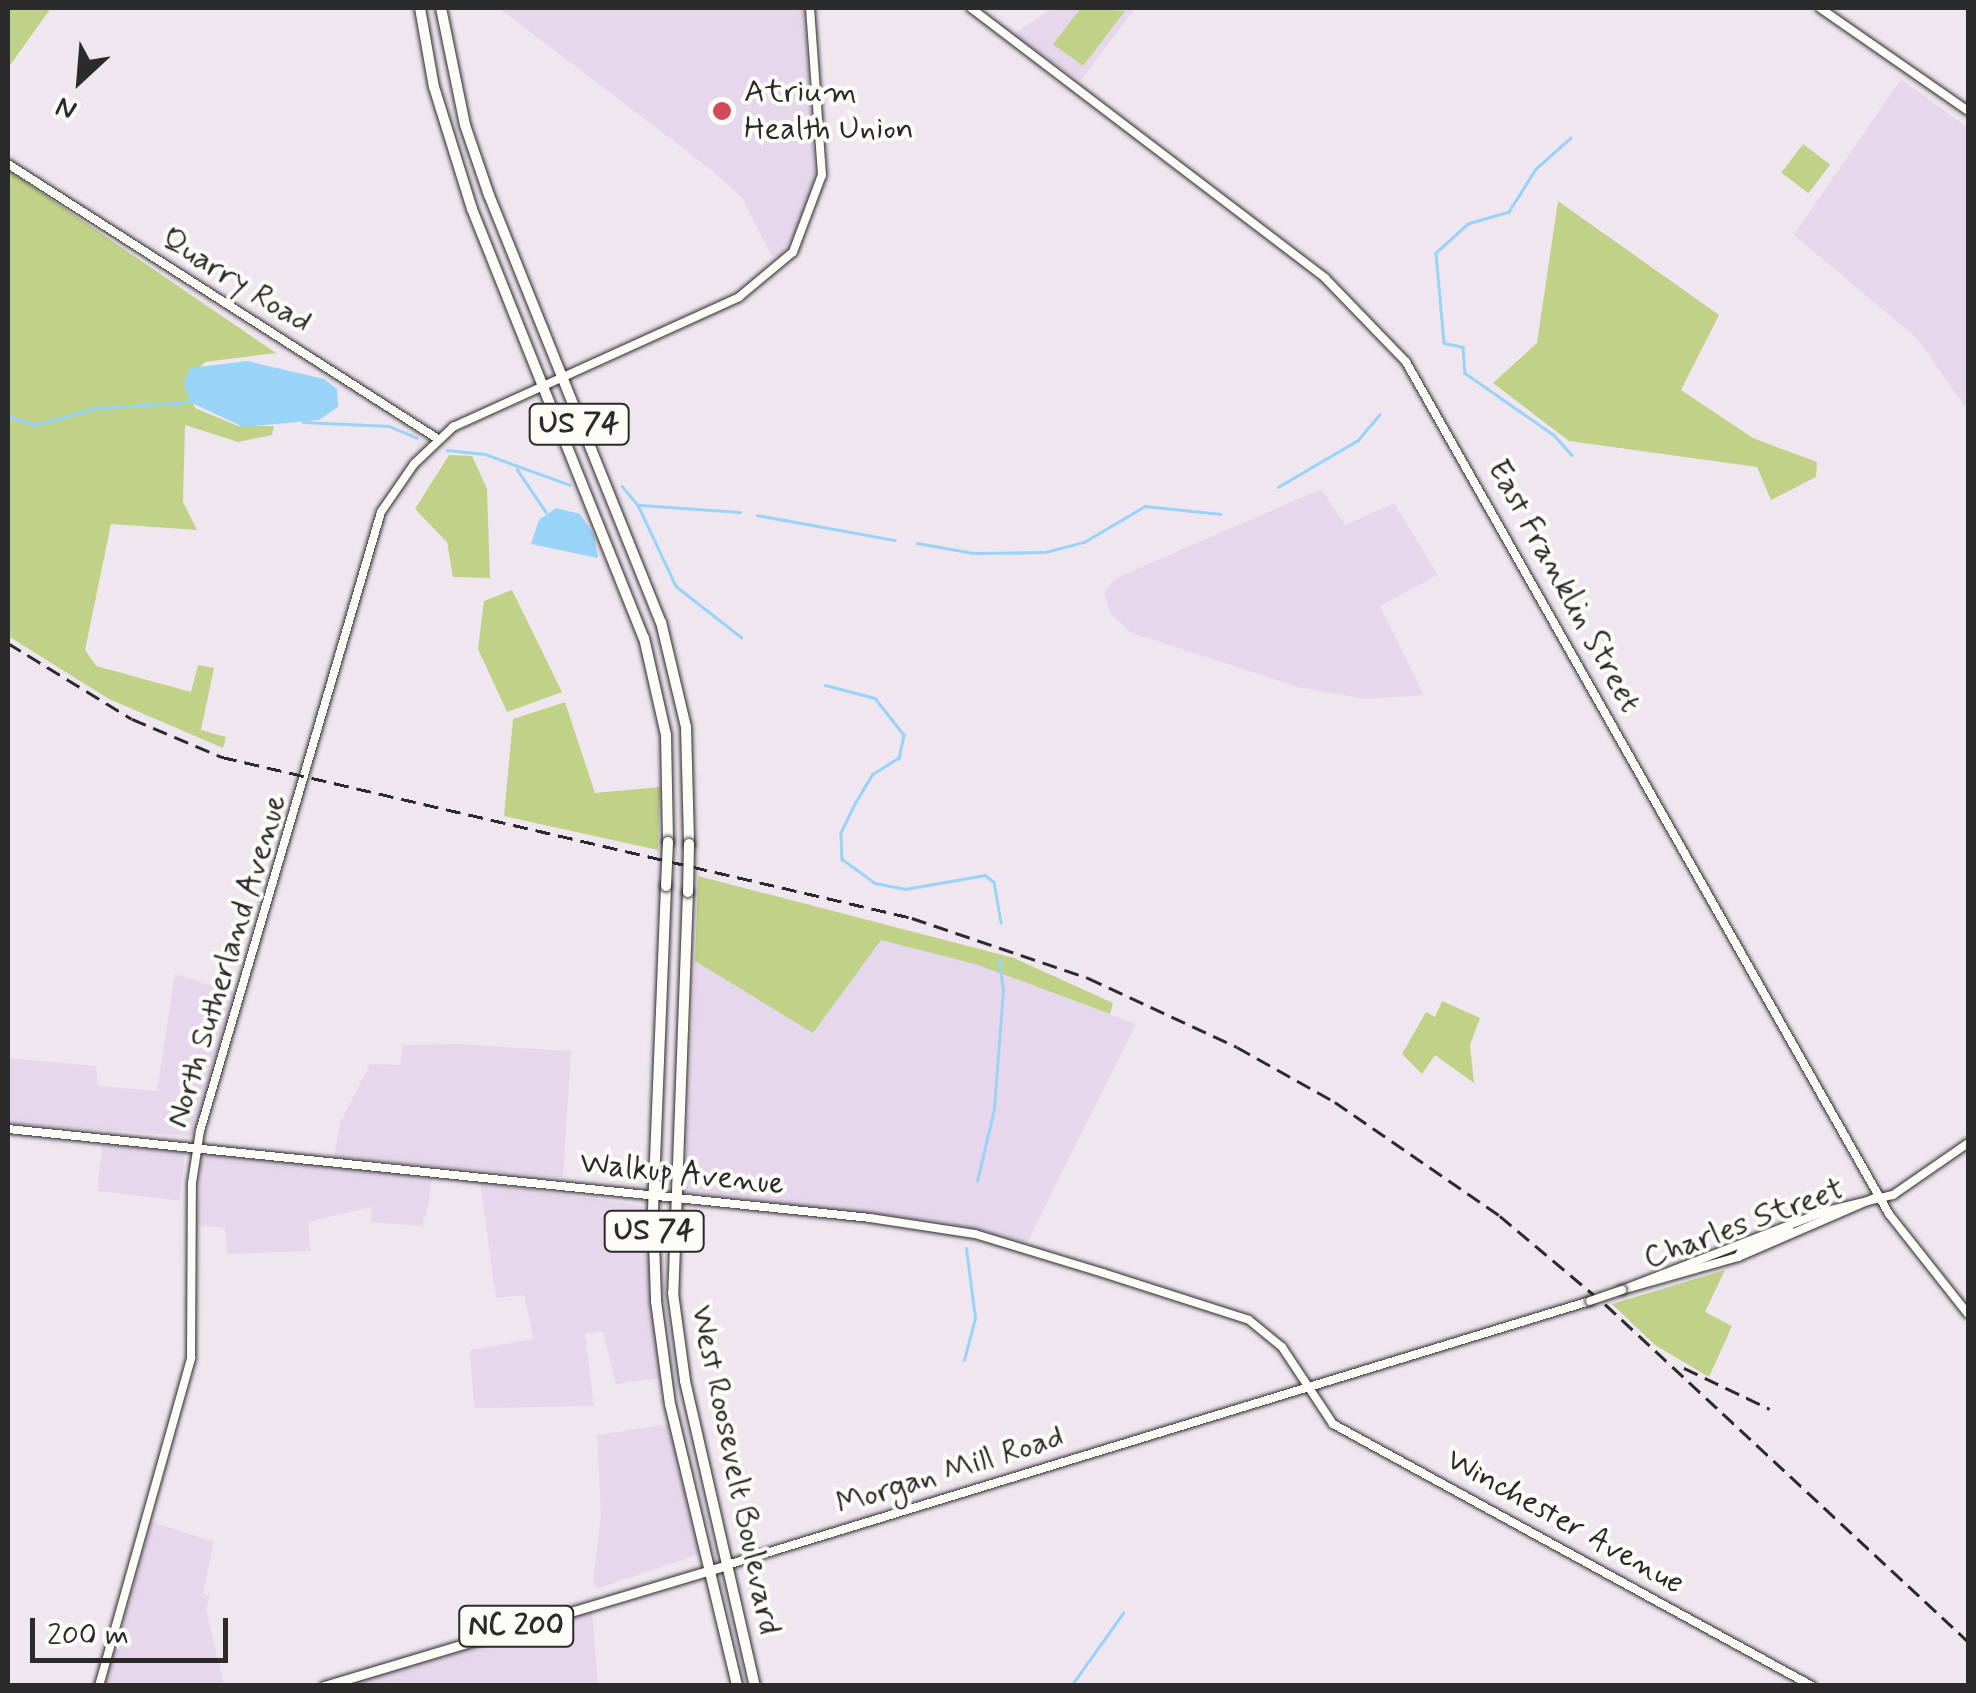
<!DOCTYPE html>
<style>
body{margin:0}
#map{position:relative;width:1976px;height:1693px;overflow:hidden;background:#f0e6f0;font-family:Mynerve,sans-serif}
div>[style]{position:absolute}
.built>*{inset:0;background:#e7d7ec;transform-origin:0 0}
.green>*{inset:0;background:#bfd287;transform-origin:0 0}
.water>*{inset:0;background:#98d4f8}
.stream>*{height:2.5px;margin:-1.25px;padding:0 1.25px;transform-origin:1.25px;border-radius:1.25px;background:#98d4f8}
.roads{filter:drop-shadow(0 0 2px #2b2b2b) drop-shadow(0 0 2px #2b2b2b)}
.secondary>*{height:8px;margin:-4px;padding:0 4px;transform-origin:4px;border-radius:4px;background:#fdfcf7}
.primary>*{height:9px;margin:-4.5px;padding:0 4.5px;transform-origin:4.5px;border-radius:4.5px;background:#fdfcf7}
.highway>*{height:10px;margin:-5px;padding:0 5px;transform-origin:5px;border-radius:5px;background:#fdfcf7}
.rail>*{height:2.5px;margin-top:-1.25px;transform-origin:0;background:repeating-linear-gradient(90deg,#2b2b2b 0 15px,transparent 0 23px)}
.bridges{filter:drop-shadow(0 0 2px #2b2b2b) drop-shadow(0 0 2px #2b2b2b)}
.secondary-bridge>*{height:8px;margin:-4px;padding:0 4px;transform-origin:4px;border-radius:4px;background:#fdfcf7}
.highway-bridge>*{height:10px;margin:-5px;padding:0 5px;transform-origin:5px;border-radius:5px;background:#fdfcf7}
.dots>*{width:28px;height:28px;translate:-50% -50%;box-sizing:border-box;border:5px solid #fdfcf7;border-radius:50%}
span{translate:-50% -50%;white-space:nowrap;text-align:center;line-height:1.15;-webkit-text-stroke:8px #fdfcf7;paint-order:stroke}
.shield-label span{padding:2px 8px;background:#fdfcf7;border:2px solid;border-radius:8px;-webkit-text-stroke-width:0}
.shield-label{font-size:30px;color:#2b2b2b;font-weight:700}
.poi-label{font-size:32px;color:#2b2b2b}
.left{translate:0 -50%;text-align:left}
.street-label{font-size:32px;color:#2b2b2b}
.frame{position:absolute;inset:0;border:10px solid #2b2b2b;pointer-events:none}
.north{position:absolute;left:30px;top:30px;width:100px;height:100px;-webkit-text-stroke:8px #fdfcf7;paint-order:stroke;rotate:206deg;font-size:28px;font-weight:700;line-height:40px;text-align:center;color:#2b2b2b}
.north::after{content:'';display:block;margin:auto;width:35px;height:45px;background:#2b2b2b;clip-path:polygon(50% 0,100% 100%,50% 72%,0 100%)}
.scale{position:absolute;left:30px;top:1618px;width:198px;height:45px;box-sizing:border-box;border:5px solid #2b2b2b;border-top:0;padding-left:12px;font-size:30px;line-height:35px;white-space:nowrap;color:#2b2b2b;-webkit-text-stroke:8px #fdfcf7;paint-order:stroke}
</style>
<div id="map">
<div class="built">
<div style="clip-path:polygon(499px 8px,804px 8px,815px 180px,805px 215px,781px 256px,771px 255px,742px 198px,709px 168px)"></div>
<div style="clip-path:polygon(1052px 8px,1135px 8px,1081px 81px,1013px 35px)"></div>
<div style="clip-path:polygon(1901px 79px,1968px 128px,1968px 411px,1917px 338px,1794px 235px)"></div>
<div style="clip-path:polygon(1321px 489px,1345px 525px,1394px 503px,1438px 575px,1380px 606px,1424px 695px,1365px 699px,1298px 687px,1132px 633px,1111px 614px,1104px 593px,1114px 579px)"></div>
<div style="clip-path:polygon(881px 940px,978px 965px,1136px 1024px,1027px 1243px,954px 1224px,685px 1192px,695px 961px,716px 969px)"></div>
<div style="clip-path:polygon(175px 974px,235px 993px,193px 1136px,8px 1124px,8px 1058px,96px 1066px,98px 1086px,157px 1091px)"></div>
<div style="clip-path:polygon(457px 1044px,571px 1051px,563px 1178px,334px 1157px,340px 1123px,370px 1064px,400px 1065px,403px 1045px)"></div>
<div style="left:103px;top:1142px;width:83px;height:49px;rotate:7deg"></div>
<div style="clip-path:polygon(214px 1152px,432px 1177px,428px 1207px,422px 1226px,371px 1222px,372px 1207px,308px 1222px,311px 1251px,227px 1254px,225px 1228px,198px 1225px,201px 1159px)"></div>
<div style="clip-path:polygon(480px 1182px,641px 1206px,650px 1214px,661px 1378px,616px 1384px,603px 1332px,585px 1334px,594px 1406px,474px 1408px,470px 1350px,534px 1339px,524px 1295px,496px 1298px)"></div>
<div style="clip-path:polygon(669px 1424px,699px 1554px,599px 1588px,593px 1584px,601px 1513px,597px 1435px)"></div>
<div style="clip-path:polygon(152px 1522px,214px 1542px,203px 1593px,210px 1597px,206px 1608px,224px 1685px,105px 1685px)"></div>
<div style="clip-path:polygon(592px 1611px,598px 1685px,336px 1686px,497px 1641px)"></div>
</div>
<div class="green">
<div style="clip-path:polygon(8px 8px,51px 8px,8px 68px)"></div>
<div style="clip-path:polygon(1081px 8px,1125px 11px,1083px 66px,1053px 44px)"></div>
<div style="left:1803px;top:144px;width:34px;height:36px;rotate:37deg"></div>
<div style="clip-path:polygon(8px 170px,276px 353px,205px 362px,184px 383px,195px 408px,238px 426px,274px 426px,272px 435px,238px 442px,185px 425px,183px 502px,197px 530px,111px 524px,85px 650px,96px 666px,191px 692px,198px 665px,214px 668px,201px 730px,226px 737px,223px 748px,109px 699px,8px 636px)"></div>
<div style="clip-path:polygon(1558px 201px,1719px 315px,1681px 390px,1753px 438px,1817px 462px,1816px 477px,1771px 500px,1757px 467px,1569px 441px,1493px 383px,1537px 343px)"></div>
<div style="clip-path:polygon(449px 455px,472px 456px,487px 489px,490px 578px,453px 577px,447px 542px,415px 509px)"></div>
<div style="clip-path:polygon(512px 590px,562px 692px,507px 712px,478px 649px,484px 601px)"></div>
<div style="clip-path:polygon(565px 702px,595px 793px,660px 787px,658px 850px,504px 816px,513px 719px)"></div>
<div style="clip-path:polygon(698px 876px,1014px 958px,1113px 1003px,1110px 1014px,978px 965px,881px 940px,813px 1033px,695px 961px)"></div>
<div style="clip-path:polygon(1442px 1001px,1480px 1018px,1470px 1045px,1474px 1083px,1435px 1055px,1422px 1074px,1402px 1054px,1426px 1012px,1435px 1017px)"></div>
<div style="clip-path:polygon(1725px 1270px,1705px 1312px,1732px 1326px,1709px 1377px,1655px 1345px,1612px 1304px)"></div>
</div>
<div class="water">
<div style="clip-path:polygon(247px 361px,324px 379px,337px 389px,338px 407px,319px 420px,243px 427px,190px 402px,184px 383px,190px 368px)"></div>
<div style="clip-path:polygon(556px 508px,580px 514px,594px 535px,598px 558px,531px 544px,539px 520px)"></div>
</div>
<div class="stream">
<div style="left:1571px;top:138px;width:47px;rotate:138.5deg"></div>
<div style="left:1536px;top:169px;width:51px;rotate:122.1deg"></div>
<div style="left:1509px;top:212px;width:43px;rotate:163.7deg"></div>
<div style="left:1468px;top:224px;width:43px;rotate:137.8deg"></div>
<div style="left:1436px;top:253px;width:90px;rotate:84.9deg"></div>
<div style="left:1444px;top:343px;width:19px;rotate:12deg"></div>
<div style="left:1463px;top:347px;width:26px;rotate:86deg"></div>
<div style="left:1465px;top:373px;width:108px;rotate:34.9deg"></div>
<div style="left:1554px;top:435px;width:27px;rotate:48deg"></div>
<div style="left:8px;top:416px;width:28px;rotate:18deg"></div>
<div style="left:35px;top:425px;width:64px;rotate:-15.3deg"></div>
<div style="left:97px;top:408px;width:93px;rotate:-3.7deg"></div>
<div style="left:303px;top:422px;width:86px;rotate:2.7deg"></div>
<div style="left:389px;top:426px;width:30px;rotate:23deg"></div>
<div style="left:447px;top:450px;width:38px;rotate:6deg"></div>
<div style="left:485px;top:454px;width:90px;rotate:20deg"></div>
<div style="left:517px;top:469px;width:52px;rotate:56deg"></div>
<div style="left:622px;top:486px;width:25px;rotate:50deg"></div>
<div style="left:638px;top:505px;width:89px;rotate:64.9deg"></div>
<div style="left:676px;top:586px;width:83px;rotate:38.1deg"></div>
<div style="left:1278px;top:487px;width:93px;rotate:-30.4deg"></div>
<div style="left:1358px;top:440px;width:33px;rotate:-50deg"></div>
<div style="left:640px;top:505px;width:100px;rotate:4deg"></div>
<div style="left:757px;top:515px;width:140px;rotate:10.3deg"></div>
<div style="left:917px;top:543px;width:57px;rotate:10.1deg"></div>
<div style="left:973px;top:553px;width:72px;rotate:-0.8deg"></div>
<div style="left:1045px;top:552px;width:40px;rotate:-14.4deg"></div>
<div style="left:1084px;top:542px;width:71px;rotate:-30.5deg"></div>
<div style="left:1145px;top:506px;width:76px;rotate:6deg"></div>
<div style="left:825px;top:685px;width:52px;rotate:14.6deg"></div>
<div style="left:875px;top:698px;width:47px;rotate:51.9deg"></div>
<div style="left:904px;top:735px;width:24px;rotate:102deg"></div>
<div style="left:899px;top:758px;width:31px;rotate:148deg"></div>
<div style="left:873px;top:774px;width:33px;rotate:121deg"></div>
<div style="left:856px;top:802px;width:34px;rotate:116deg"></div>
<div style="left:841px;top:833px;width:26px;rotate:88deg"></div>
<div style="left:842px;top:859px;width:41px;rotate:36deg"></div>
<div style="left:875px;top:883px;width:31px;rotate:11deg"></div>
<div style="left:905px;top:889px;width:81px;rotate:-9.9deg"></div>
<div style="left:985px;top:875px;width:11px;rotate:38deg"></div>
<div style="left:994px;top:882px;width:41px;rotate:80.1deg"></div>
<div style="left:977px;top:1181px;width:74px;rotate:-76.7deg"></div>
<div style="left:994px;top:1109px;width:119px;rotate:-85.7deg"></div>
<div style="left:1003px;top:990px;width:29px;rotate:-98deg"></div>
<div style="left:964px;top:1360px;width:43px;rotate:-75.3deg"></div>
<div style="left:975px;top:1318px;width:70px;rotate:-97.4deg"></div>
<div style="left:1071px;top:1686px;width:90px;rotate:-54.5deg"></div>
</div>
<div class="roads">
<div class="secondary">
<div style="left:971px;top:8px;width:445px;rotate:37.3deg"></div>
<div style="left:1325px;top:278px;width:117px;rotate:46deg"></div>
<div style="left:1406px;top:362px;width:979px;rotate:60.45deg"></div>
<div style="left:1889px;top:1214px;width:127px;rotate:51.7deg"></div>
<div style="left:1820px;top:8px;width:180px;rotate:34.8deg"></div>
<div style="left:8px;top:164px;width:510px;rotate:32.6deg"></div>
<div style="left:8px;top:1129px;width:867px;rotate:5.89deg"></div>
<div style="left:870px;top:1218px;width:106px;rotate:8.7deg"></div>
<div style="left:975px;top:1234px;width:134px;rotate:16.9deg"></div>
<div style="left:1103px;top:1273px;width:153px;rotate:17.8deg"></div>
<div style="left:1249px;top:1320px;width:43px;rotate:39.3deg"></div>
<div style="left:1282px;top:1347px;width:92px;rotate:56.5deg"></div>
<div style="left:1333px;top:1424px;width:546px;rotate:28.68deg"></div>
<div style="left:1738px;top:1257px;width:10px;rotate:-61deg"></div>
<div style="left:1743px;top:1248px;width:50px;rotate:-22.4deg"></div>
<div style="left:1622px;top:1290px;width:216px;rotate:-21.2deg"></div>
<div style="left:1823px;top:1212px;width:72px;rotate:-13.7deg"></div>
<div style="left:1893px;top:1195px;width:91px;rotate:-34.7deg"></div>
<div style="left:1622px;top:1290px;width:121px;rotate:-15.9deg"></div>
<div style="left:1738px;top:1257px;width:154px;rotate:-23.4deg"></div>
<div style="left:727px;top:1565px;width:902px;rotate:-17.01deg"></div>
<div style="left:99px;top:1686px;width:341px;rotate:-74.3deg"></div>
<div style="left:191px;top:1358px;width:175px;rotate:-89.7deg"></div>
<div style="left:192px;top:1183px;width:53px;rotate:-81.3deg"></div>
<div style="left:200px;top:1131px;width:645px;rotate:-73.7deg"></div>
<div style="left:381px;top:512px;width:58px;rotate:-55.5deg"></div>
<div style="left:414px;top:464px;width:54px;rotate:-43.5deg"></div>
<div style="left:453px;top:427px;width:314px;rotate:-24.4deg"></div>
<div style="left:739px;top:297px;width:70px;rotate:-39.8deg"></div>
<div style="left:793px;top:252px;width:82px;rotate:-69.4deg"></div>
<div style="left:822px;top:175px;width:167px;rotate:-94.1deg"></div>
</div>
<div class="primary">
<div style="left:324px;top:1686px;width:421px;rotate:-16.7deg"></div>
</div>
<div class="highway">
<div style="left:420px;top:8px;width:80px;rotate:80deg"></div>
<div style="left:434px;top:87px;width:128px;rotate:72.7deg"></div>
<div style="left:472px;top:209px;width:462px;rotate:68.2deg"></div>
<div style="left:644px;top:638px;width:99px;rotate:77.2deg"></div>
<div style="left:666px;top:735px;width:107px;rotate:88.9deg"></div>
<div style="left:441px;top:8px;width:119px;rotate:78.4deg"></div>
<div style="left:465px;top:125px;width:74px;rotate:71.1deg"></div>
<div style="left:489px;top:195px;width:460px;rotate:68.1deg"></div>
<div style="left:661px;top:622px;width:108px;rotate:76.6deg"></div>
<div style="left:686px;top:727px;width:117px;rotate:88.5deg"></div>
<div style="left:666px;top:886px;width:327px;rotate:92.3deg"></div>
<div style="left:653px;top:1213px;width:88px;rotate:88deg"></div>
<div style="left:656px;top:1301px;width:104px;rotate:82.3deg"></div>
<div style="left:670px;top:1404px;width:290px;rotate:76.6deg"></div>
<div style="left:688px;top:892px;width:401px;rotate:92.1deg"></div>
<div style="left:673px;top:1293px;width:89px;rotate:82.2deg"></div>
<div style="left:685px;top:1381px;width:313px;rotate:77.1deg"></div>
</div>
</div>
<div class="rail">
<div style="left:8px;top:643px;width:145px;rotate:31.5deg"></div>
<div style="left:132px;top:719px;width:98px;rotate:22.9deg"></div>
<div style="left:222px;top:757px;width:709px;rotate:13.13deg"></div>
<div style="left:912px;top:918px;width:186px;rotate:18.8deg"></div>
<div style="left:1088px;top:978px;width:164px;rotate:24.8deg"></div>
<div style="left:1237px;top:1047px;width:112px;rotate:29.3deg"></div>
<div style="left:1335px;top:1102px;width:201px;rotate:34.6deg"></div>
<div style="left:1500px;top:1216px;width:137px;rotate:40deg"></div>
<div style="left:1605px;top:1304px;width:495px;rotate:42.9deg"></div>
<div style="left:1684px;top:1368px;width:95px;rotate:25.5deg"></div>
</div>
<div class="bridges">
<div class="secondary-bridge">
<div style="left:1590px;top:1301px;width:34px;rotate:-19deg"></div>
</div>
<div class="highway-bridge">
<div style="left:666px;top:886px;width:44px;rotate:-87.4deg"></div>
<div style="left:688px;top:892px;width:48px;rotate:-88.8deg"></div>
</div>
</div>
<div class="dots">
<div style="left:722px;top:111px;background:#d1495b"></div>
</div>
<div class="shield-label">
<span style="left:579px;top:424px">US 74</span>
<span style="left:654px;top:1231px">US 74</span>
<span style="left:516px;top:1626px">NC 200</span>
</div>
<div class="poi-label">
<span class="left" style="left:744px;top:111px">Atrium<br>Health Union</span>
</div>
<div class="street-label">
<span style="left:236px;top:281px;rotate:32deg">Quarry Road</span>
<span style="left:1564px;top:586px;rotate:61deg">East Franklin Street</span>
<span style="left:227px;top:961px;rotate:-73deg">North Sutherland Avenue</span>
<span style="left:682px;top:1174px;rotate:6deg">Walkup Avenue</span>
<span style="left:1744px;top:1224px;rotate:-20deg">Charles Street</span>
<span style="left:735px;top:1470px;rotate:78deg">West Roosevelt Boulevard</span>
<span style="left:950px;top:1471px;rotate:-17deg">Morgan Mill Road</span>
<span style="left:1565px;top:1522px;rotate:29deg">Winchester Avenue</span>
</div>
<div class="frame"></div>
<div class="north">N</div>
<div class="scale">200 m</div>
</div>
